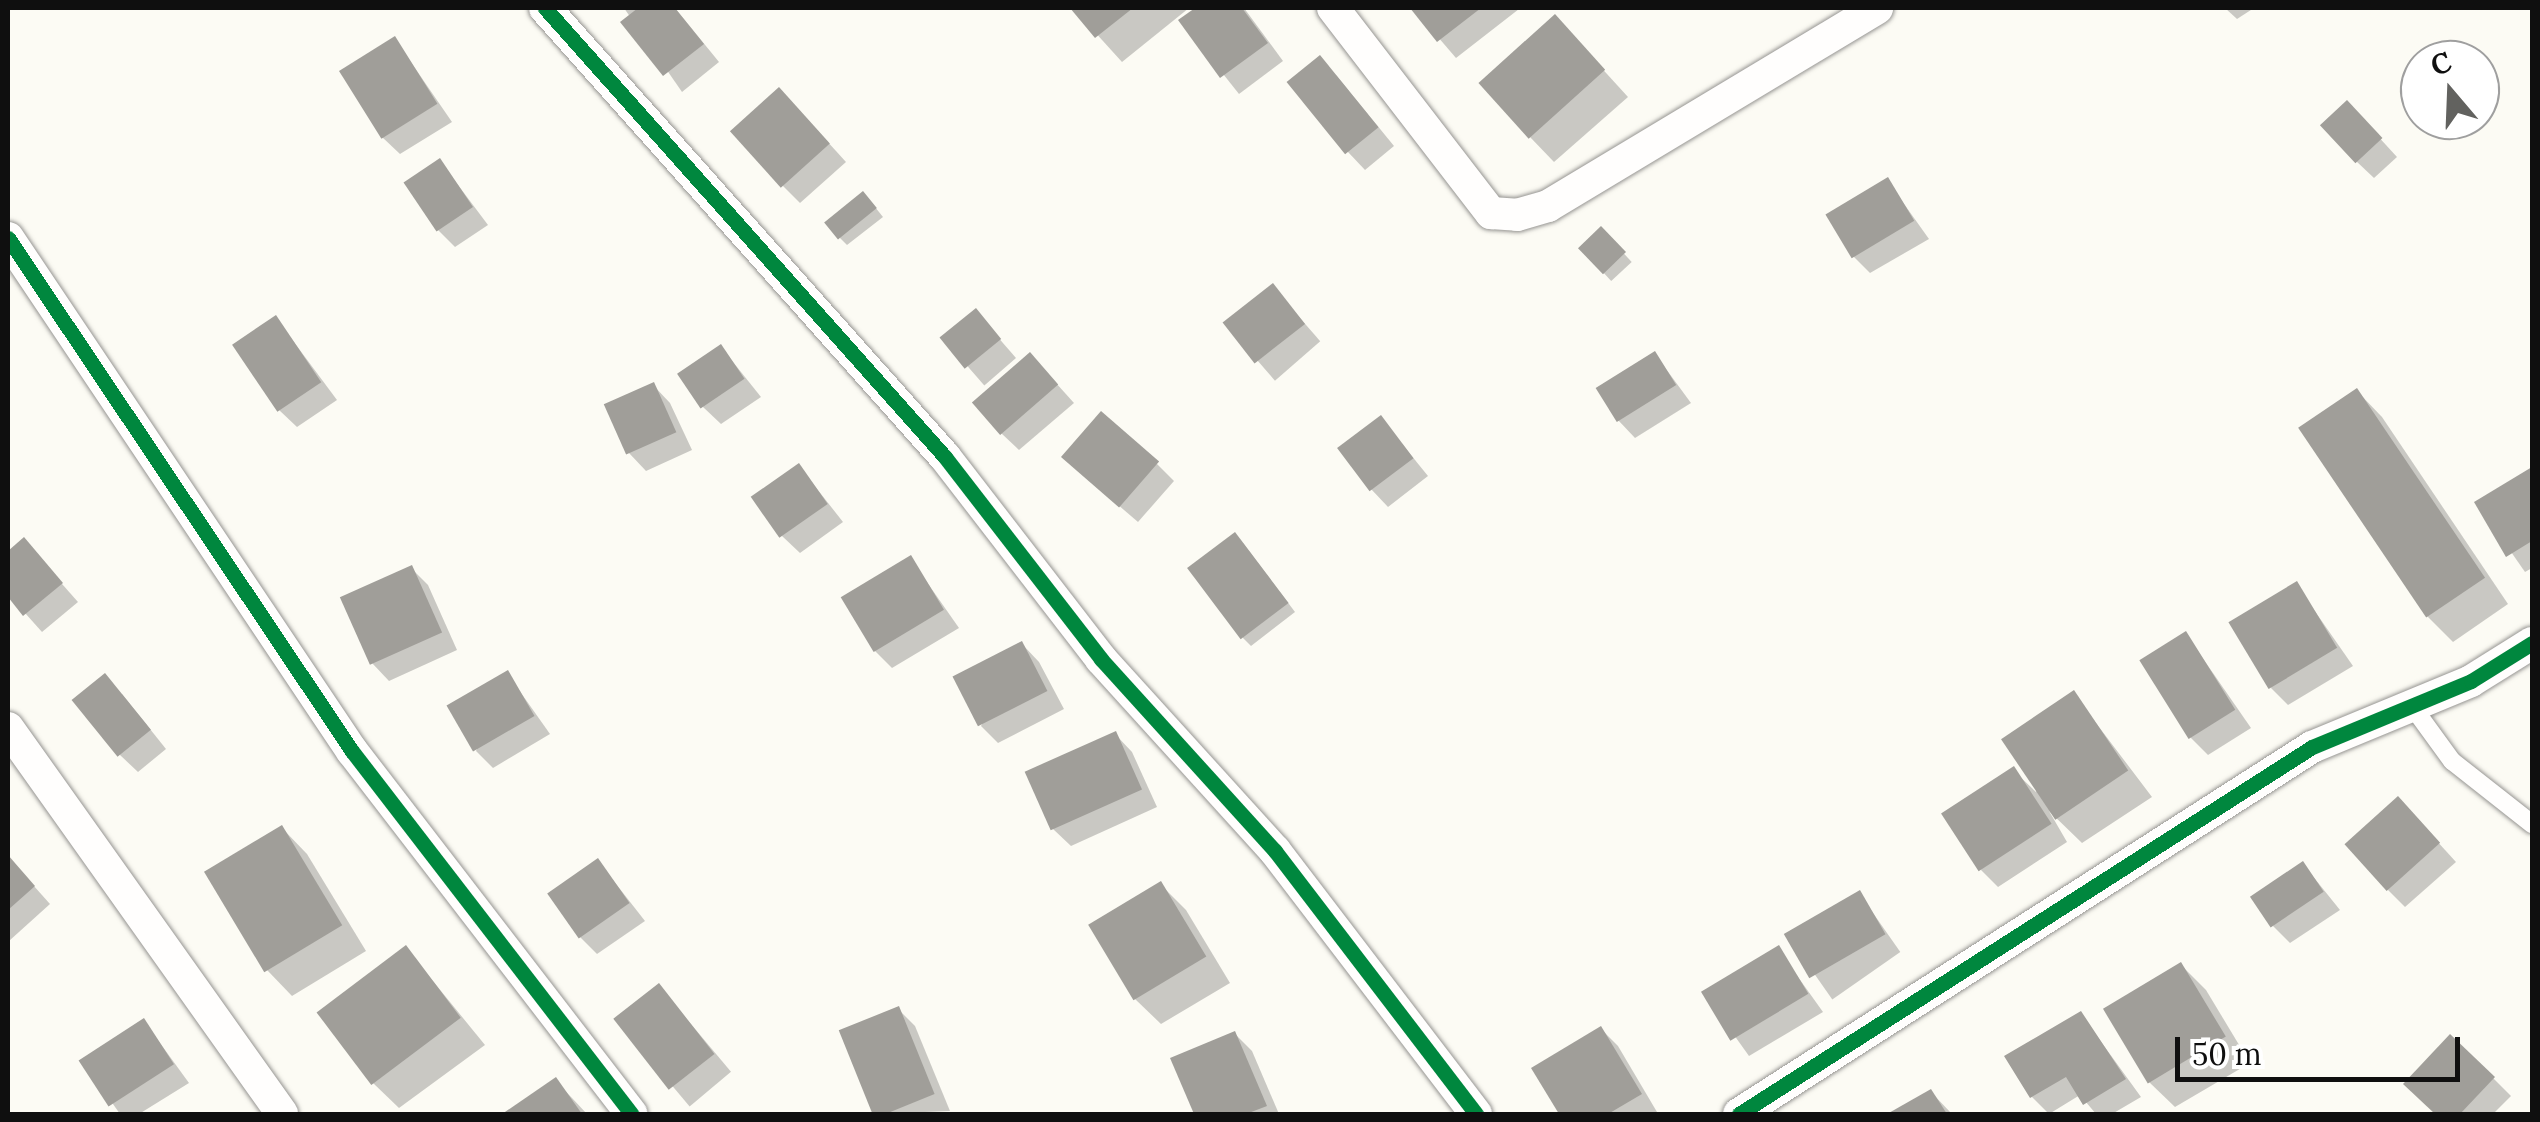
<!DOCTYPE html>
<meta charset="utf-8">
<style>
body{margin:0}
#map{position:relative;width:2540px;height:1122px;overflow:hidden;background:#fcfbf4;font-family:Lora,serif}
div>[style]{position:absolute}
.shadow>*{inset:0;background:#0003;transform-origin:0 0}
.building>*{inset:0;background:#a09e99;transform-origin:0 0}
.roads{filter:drop-shadow(0 0 2px #969592) drop-shadow(0 0 2px #969592)}
.service>*{height:18px;margin:-9px;padding:0 9px;transform-origin:9px;border-radius:9px;background:#fffefd}
.minor>*{height:32px;margin:-16px;padding:0 16px;transform-origin:16px;border-radius:16px;background:#fffefd}
.cycleway>*{height:15px;margin:-7.5px;padding:0 7.5px;transform-origin:7.5px;border-radius:7.5px;background:#00873e}
span{translate:-50% -50%;white-space:nowrap;text-align:center;line-height:1.15;-webkit-text-stroke:10px #fff;paint-order:stroke}
.frame{position:absolute;inset:0;border:10px solid #0f0f0f;pointer-events:none}
.north{position:absolute;left:2400px;top:40px;width:100px;height:100px;box-sizing:border-box;background:#fff;border:2px solid #9f9f9f;border-radius:50%;rotate:341deg;font-size:28px;font-weight:700;line-height:40px;text-align:center;color:#0f0f0f}
.north::after{content:'';display:block;margin:auto;width:35px;height:45px;background:#62625f;clip-path:polygon(50% 0,100% 100%,50% 72%,0 100%)}
.scale{position:absolute;left:2175px;top:1037px;width:285px;height:45px;box-sizing:border-box;border:5px solid #0f0f0f;border-top:0;padding-left:12px;font-size:30px;line-height:35px;white-space:nowrap;color:#0f0f0f;-webkit-text-stroke:8px #fff;paint-order:stroke}
</style>
<div id="map">
<div class="shadow">
<div style="clip-path:polygon(624px 8px,675px 8px,719px 62px,682px 92px)"></div>
<div style="clip-path:polygon(1073px 8px,1189px 8px,1122px 62px)"></div>
<div style="clip-path:polygon(1199px 8px,1244px 8px,1283px 61px,1239px 94px,1181px 21px)"></div>
<div style="clip-path:polygon(1413px 8px,1518px 8px,1519px 9px,1456px 58px)"></div>
<div style="clip-path:polygon(2225px 8px,2254px 8px,2237px 19px)"></div>
<div style="clip-path:polygon(1555px 17px,1628px 97px,1554px 162px,1529px 136px)"></div>
<div style="clip-path:polygon(395px 39px,452px 122px,400px 154px,382px 137px)"></div>
<div style="clip-path:polygon(1336px 75px,1394px 146px,1365px 170px,1348px 152px)"></div>
<div style="clip-path:polygon(796px 107px,846px 162px,800px 203px,783px 186px)"></div>
<div style="clip-path:polygon(2364px 121px,2397px 157px,2374px 178px,2356px 161px)"></div>
<div style="clip-path:polygon(440px 161px,488px 225px,455px 247px,438px 230px)"></div>
<div style="clip-path:polygon(1887px 180px,1929px 239px,1870px 273px,1853px 256px)"></div>
<div style="clip-path:polygon(871px 202px,883px 217px,847px 245px,839px 237px)"></div>
<div style="left:1601px;top:229px;width:45px;height:28px;rotate:47deg"></div>
<div style="left:1273px;top:287px;width:72px;height:60px;rotate:49deg"></div>
<div style="left:976px;top:312px;width:61px;height:42px;rotate:49deg"></div>
<div style="clip-path:polygon(276px 318px,337px 400px,297px 427px,279px 410px)"></div>
<div style="clip-path:polygon(721px 347px,761px 397px,721px 424px,703px 407px)"></div>
<div style="clip-path:polygon(1655px 354px,1691px 403px,1635px 438px,1618px 420px)"></div>
<div style="clip-path:polygon(1047px 373px,1074px 403px,1019px 450px,1001px 433px)"></div>
<div style="clip-path:polygon(653px 385px,670px 403px,692px 450px,646px 471px,629px 453px)"></div>
<div style="clip-path:polygon(2357px 391px,2382px 417px,2508px 604px,2453px 642px,2427px 616px)"></div>
<div style="clip-path:polygon(1381px 418px,1428px 476px,1388px 507px,1371px 489px)"></div>
<div style="clip-path:polygon(1157px 464px,1174px 481px,1138px 522px,1082px 474px)"></div>
<div style="clip-path:polygon(799px 466px,843px 522px,800px 553px,782px 536px)"></div>
<div style="clip-path:polygon(2532px 470px,2532px 568px,2525px 572px,2477px 503px)"></div>
<div style="clip-path:polygon(24px 541px,78px 602px,42px 632px,8px 594px,8px 554px)"></div>
<div style="clip-path:polygon(1243px 543px,1295px 612px,1251px 646px,1243px 638px)"></div>
<div style="clip-path:polygon(910px 558px,959px 628px,892px 668px,875px 651px)"></div>
<div style="clip-path:polygon(411px 568px,428px 585px,457px 650px,389px 681px,372px 663px)"></div>
<div style="clip-path:polygon(2296px 584px,2353px 666px,2288px 705px,2271px 688px)"></div>
<div style="clip-path:polygon(2186px 634px,2251px 728px,2208px 755px,2191px 738px)"></div>
<div style="clip-path:polygon(1022px 644px,1039px 662px,1064px 709px,998px 743px,981px 726px)"></div>
<div style="clip-path:polygon(507px 673px,550px 734px,493px 768px,476px 751px)"></div>
<div style="clip-path:polygon(122px 694px,166px 749px,138px 772px,120px 755px)"></div>
<div style="clip-path:polygon(2074px 694px,2152px 797px,2082px 843px,2049px 811px,2067px 842px,1998px 887px,1981px 870px,2013px 770px,2036px 792px)"></div>
<div style="clip-path:polygon(1115px 734px,1132px 752px,1157px 807px,1071px 846px,1053px 829px)"></div>
<div style="clip-path:polygon(2415px 817px,2456px 862px,2405px 907px,2388px 890px)"></div>
<div style="clip-path:polygon(282px 828px,307px 854px,366px 951px,292px 996px,267px 970px)"></div>
<div style="clip-path:polygon(8px 857px,50px 904px,9px 941px,8px 939px)"></div>
<div style="clip-path:polygon(598px 861px,645px 921px,597px 954px,580px 937px)"></div>
<div style="clip-path:polygon(2303px 864px,2340px 910px,2290px 943px,2273px 926px)"></div>
<div style="clip-path:polygon(1160px 884px,1186px 910px,1230px 983px,1161px 1024px,1135px 999px,1091px 925px)"></div>
<div style="left:1859px;top:893px;width:72px;height:83px;rotate:55deg"></div>
<div style="clip-path:polygon(406px 948px,485px 1045px,399px 1108px,373px 1083px)"></div>
<div style="clip-path:polygon(1778px 949px,1823px 1012px,1749px 1056px,1704px 993px)"></div>
<div style="clip-path:polygon(2181px 965px,2206px 990px,2250px 1063px,2175px 1107px,2149px 1082px,2106px 1009px)"></div>
<div style="left:659px;top:986px;width:112px;height:54px;rotate:50deg"></div>
<div style="clip-path:polygon(898px 1009px,915px 1026px,950px 1111px,876px 1114px,842px 1032px)"></div>
<div style="clip-path:polygon(2081px 1014px,2141px 1097px,2112px 1114px,2096px 1114px,2080px 1095px,2049px 1114px,2032px 1097px)"></div>
<div style="clip-path:polygon(144px 1021px,189px 1083px,139px 1114px,120px 1114px,82px 1060px)"></div>
<div style="clip-path:polygon(1601px 1029px,1618px 1046px,1657px 1112px,1562px 1114px,1535px 1069px)"></div>
<div style="clip-path:polygon(1234px 1033px,1252px 1051px,1279px 1114px,1196px 1114px,1173px 1060px)"></div>
<div style="clip-path:polygon(2493px 1078px,2511px 1096px,2493px 1114px,2437px 1114px,2406px 1084px)"></div>
<div style="clip-path:polygon(556px 1081px,587px 1114px,506px 1114px)"></div>
<div style="clip-path:polygon(1931px 1092px,1952px 1114px,1892px 1114px)"></div>
</div>
<div class="building">
<div style="clip-path:polygon(638px 8px,675px 8px,704px 44px,663px 76px,620px 22px)"></div>
<div style="clip-path:polygon(1070px 8px,1133px 8px,1095px 38px)"></div>
<div style="clip-path:polygon(1195px 8px,1242px 8px,1268px 43px,1220px 78px,1178px 20px)"></div>
<div style="clip-path:polygon(1410px 8px,1481px 8px,1437px 42px)"></div>
<div style="left:1555px;top:14px;width:75px;height:103px;rotate:48deg"></div>
<div style="left:395px;top:36px;width:80px;height:66px;rotate:58deg"></div>
<div style="left:1320px;top:55px;width:93px;height:43px;rotate:51deg"></div>
<div style="left:779px;top:87px;width:76px;height:66px;rotate:48deg"></div>
<div style="left:2347px;top:100px;width:52px;height:37px;rotate:47deg"></div>
<div style="left:440px;top:158px;width:59px;height:44px;rotate:56deg"></div>
<div style="left:1888px;top:177px;width:51px;height:73px;rotate:59deg"></div>
<div style="left:863px;top:191px;width:22px;height:50px;rotate:51deg"></div>
<div style="left:1601px;top:226px;width:36px;height:32px;rotate:46deg"></div>
<div style="left:1273px;top:283px;width:52px;height:64px;rotate:52deg"></div>
<div style="left:976px;top:308px;width:40px;height:47px;rotate:51deg"></div>
<div style="left:276px;top:315px;width:81px;height:53px;rotate:56deg"></div>
<div style="left:721px;top:344px;width:42px;height:53px;rotate:56deg"></div>
<div style="left:1655px;top:351px;width:40px;height:70px;rotate:58deg"></div>
<div style="left:1030px;top:352px;width:43px;height:77px;rotate:49deg"></div>
<div style="left:654px;top:382px;width:55px;height:55px;rotate:66deg"></div>
<div style="left:2357px;top:388px;width:229px;height:71px;rotate:56deg"></div>
<div style="left:1101px;top:411px;width:77px;height:61px;rotate:41deg"></div>
<div style="left:1381px;top:415px;width:54px;height:55px;rotate:53deg"></div>
<div style="left:799px;top:463px;width:50px;height:59px;rotate:55deg"></div>
<div style="clip-path:polygon(2532px 467px,2532px 541px,2506px 557px,2474px 502px)"></div>
<div style="left:1235px;top:532px;width:89px;height:60px;rotate:53deg"></div>
<div style="clip-path:polygon(24px 537px,63px 583px,23px 616px,8px 597px,8px 551px)"></div>
<div style="left:911px;top:555px;width:64px;height:82px;rotate:59deg"></div>
<div style="left:412px;top:565px;width:74px;height:79px;rotate:66deg"></div>
<div style="left:2297px;top:581px;width:78px;height:80px;rotate:59deg"></div>
<div style="left:2186px;top:631px;width:93px;height:55px;rotate:58deg"></div>
<div style="left:1022px;top:641px;width:56px;height:78px;rotate:63deg"></div>
<div style="left:508px;top:670px;width:53px;height:71px;rotate:60deg"></div>
<div style="left:105px;top:673px;width:73px;height:43px;rotate:51deg"></div>
<div style="left:2074px;top:690px;width:97px;height:88px;rotate:56deg"></div>
<div style="left:1116px;top:731px;width:64px;height:100px;rotate:66deg"></div>
<div style="left:2014px;top:766px;width:69px;height:87px;rotate:57deg"></div>
<div style="left:2398px;top:796px;width:63px;height:72px;rotate:48deg"></div>
<div style="left:282px;top:825px;width:117px;height:91px;rotate:59deg"></div>
<div style="clip-path:polygon(8px 855px,35px 886px,8px 910px)"></div>
<div style="left:598px;top:858px;width:55px;height:62px;rotate:55deg"></div>
<div style="left:2303px;top:861px;width:37px;height:64px;rotate:56deg"></div>
<div style="left:1161px;top:881px;width:88px;height:85px;rotate:59deg"></div>
<div style="left:1860px;top:890px;width:51px;height:88px;rotate:60deg"></div>
<div style="left:406px;top:945px;width:91px;height:112px;rotate:53deg"></div>
<div style="left:1779px;top:945px;width:57px;height:91px;rotate:59deg"></div>
<div style="left:2181px;top:962px;width:87px;height:91px;rotate:59deg"></div>
<div style="left:659px;top:983px;width:90px;height:58px;rotate:52deg"></div>
<div style="left:899px;top:1006px;width:95px;height:65px;rotate:68deg"></div>
<div style="clip-path:polygon(2081px 1011px,2126px 1079px,2083px 1105px,2066px 1077px,2030px 1098px,2004px 1056px)"></div>
<div style="left:144px;top:1018px;width:55px;height:78px;rotate:57deg"></div>
<div style="clip-path:polygon(1601px 1026px,1642px 1094px,1608px 1114px,1559px 1114px,1531px 1068px)"></div>
<div style="clip-path:polygon(1235px 1031px,1267px 1106px,1246px 1114px,1194px 1114px,1170px 1058px)"></div>
<div style="clip-path:polygon(2450px 1034px,2495px 1077px,2460px 1114px,2435px 1114px,2403px 1084px)"></div>
<div style="clip-path:polygon(556px 1077px,582px 1114px,502px 1114px)"></div>
<div style="clip-path:polygon(1931px 1089px,1947px 1114px,1887px 1114px)"></div>
</div>
<div class="roads">
<div class="service">
<div style="left:2412px;top:706px;width:68px;rotate:54deg"></div>
<div style="left:2452px;top:761px;width:102px;rotate:38.2deg"></div>
</div>
<div class="minor">
<div style="left:545px;top:8px;width:601px;rotate:48.3deg"></div>
<div style="left:945px;top:457px;width:255px;rotate:52.3deg"></div>
<div style="left:1101px;top:659px;width:259px;rotate:47.8deg"></div>
<div style="left:1275px;top:851px;width:331px;rotate:52.6deg"></div>
<div style="left:1333px;top:8px;width:259px;rotate:52.4deg"></div>
<div style="left:1491px;top:213px;width:26px;rotate:4deg"></div>
<div style="left:1517px;top:215px;width:32px;rotate:-16deg"></div>
<div style="left:1548px;top:206px;width:384px;rotate:-31deg"></div>
<div style="left:8px;top:238px;width:618px;rotate:56.16deg"></div>
<div style="left:352px;top:751px;width:458px;rotate:52.4deg"></div>
<div style="left:8px;top:728px;width:473px;rotate:54.6deg"></div>
<div style="left:1739px;top:1114px;width:680px;rotate:-32.64deg"></div>
<div style="left:2312px;top:747px;width:172px;rotate:-22.5deg"></div>
<div style="left:2471px;top:681px;width:72px;rotate:-31.9deg"></div>
</div>
</div>
<div class="cycleway">
<div style="left:545px;top:8px;width:601px;rotate:48.3deg"></div>
<div style="left:945px;top:457px;width:255px;rotate:52.3deg"></div>
<div style="left:1101px;top:659px;width:259px;rotate:47.8deg"></div>
<div style="left:1275px;top:851px;width:331px;rotate:52.6deg"></div>
<div style="left:8px;top:238px;width:618px;rotate:56.16deg"></div>
<div style="left:352px;top:751px;width:458px;rotate:52.4deg"></div>
<div style="left:1739px;top:1114px;width:680px;rotate:-32.64deg"></div>
<div style="left:2312px;top:747px;width:172px;rotate:-22.5deg"></div>
<div style="left:2471px;top:681px;width:72px;rotate:-31.9deg"></div>
</div>
<div class="frame"></div>
<div class="north">С</div>
<div class="scale">50 m</div>
</div>
